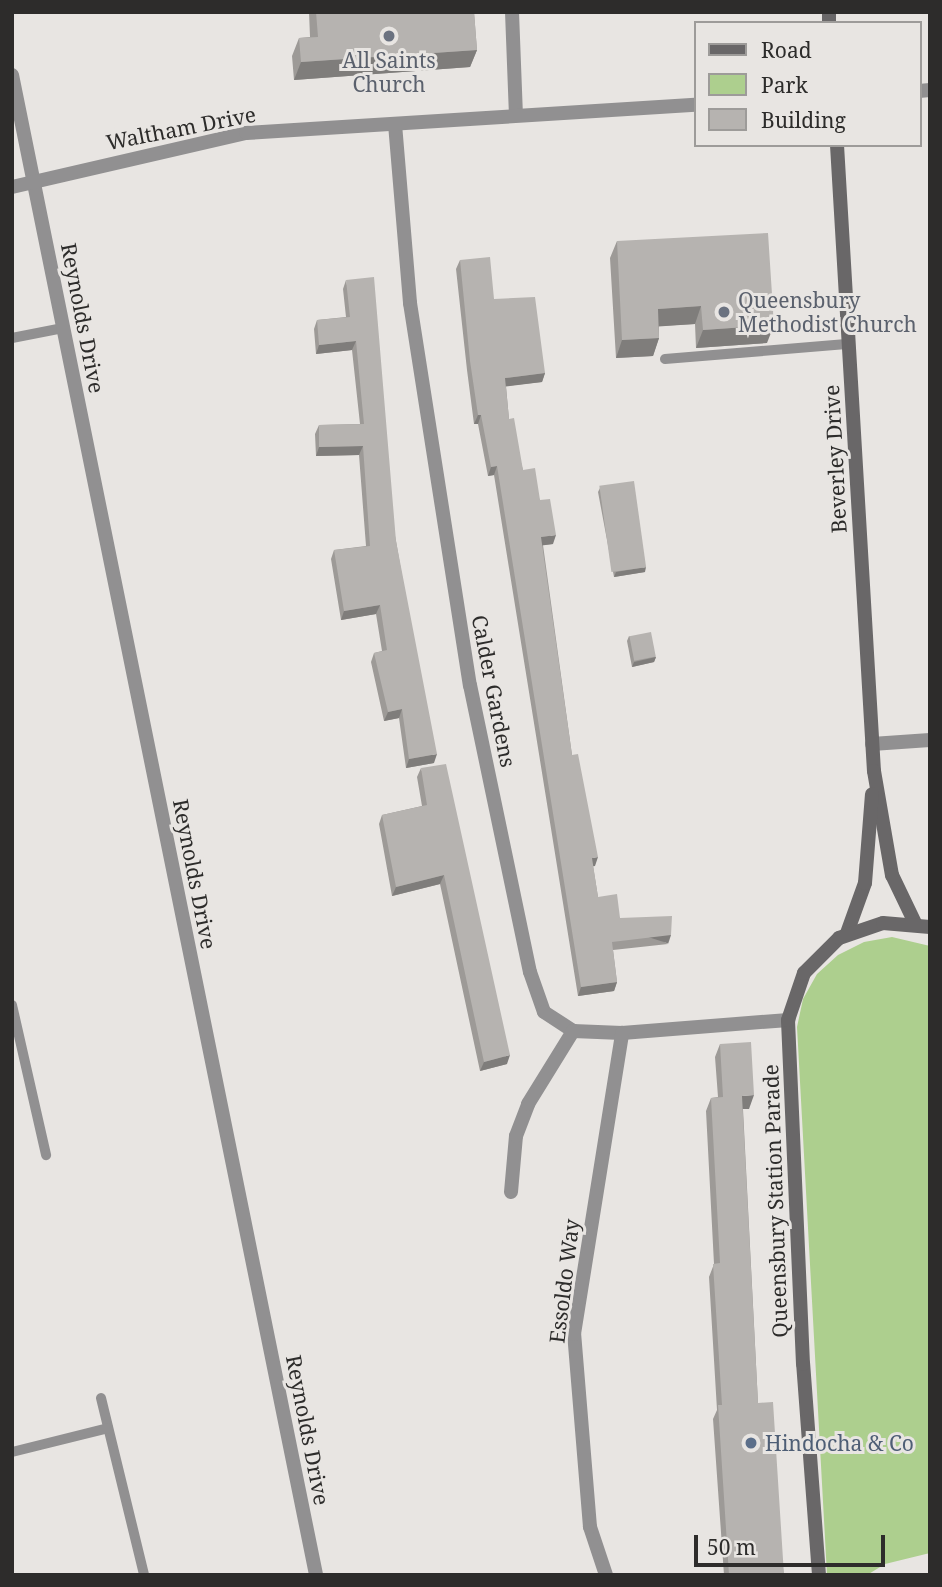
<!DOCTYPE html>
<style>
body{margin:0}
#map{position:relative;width:942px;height:1587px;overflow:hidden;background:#e8e5e2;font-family:"Noto Serif",serif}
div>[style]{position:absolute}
.green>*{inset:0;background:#adcf8e}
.lane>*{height:10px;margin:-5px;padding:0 5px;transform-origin:5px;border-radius:5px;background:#919091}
.street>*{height:14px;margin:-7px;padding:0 7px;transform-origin:7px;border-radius:7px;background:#919091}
.secondary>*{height:14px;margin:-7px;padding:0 7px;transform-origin:7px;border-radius:7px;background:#696768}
.wall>*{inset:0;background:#9d9a97}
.shaded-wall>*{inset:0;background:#7f7d7b;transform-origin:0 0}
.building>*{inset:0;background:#b6b3b0;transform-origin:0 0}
.dots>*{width:19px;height:19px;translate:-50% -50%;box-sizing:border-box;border:4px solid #e8e5e2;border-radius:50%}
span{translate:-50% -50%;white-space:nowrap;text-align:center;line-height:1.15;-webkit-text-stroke:6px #e8e5e2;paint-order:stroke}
.worship-label{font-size:21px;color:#5b616d}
.left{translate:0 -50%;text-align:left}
.street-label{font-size:21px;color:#2d2c2b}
.service-label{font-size:21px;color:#4e5e75}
.frame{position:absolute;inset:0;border:14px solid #2d2c2b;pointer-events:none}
.legend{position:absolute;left:694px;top:21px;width:228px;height:126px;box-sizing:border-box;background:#e8e5e2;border:2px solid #9d9b99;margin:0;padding:9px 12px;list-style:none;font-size:21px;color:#2d2c2b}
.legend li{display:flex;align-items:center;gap:14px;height:35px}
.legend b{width:35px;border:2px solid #9d9b99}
.scale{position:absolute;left:694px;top:1535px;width:191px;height:32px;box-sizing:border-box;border:4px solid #2d2c2b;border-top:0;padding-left:9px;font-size:21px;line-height:24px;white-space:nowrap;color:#2d2c2b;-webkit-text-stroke:5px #e8e5e2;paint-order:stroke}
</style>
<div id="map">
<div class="green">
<div style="clip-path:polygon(892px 937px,930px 946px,930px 1553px,885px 1564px,867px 1575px,827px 1575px,797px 1027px,803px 999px,817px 974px,838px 955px,864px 942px)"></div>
</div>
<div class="lane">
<div style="left:12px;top:338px;width:52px;rotate:-11.1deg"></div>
<div style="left:665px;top:359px;width:185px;rotate:-4.7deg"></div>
<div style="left:12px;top:1005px;width:154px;rotate:77.2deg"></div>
<div style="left:101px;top:1398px;width:182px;rotate:76.3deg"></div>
<div style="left:12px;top:1452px;width:99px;rotate:-14deg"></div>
</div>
<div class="street">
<div style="left:512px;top:12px;width:103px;rotate:87.8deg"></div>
<div style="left:12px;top:75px;width:1530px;rotate:78.54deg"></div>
<div style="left:919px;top:91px;width:11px;rotate:-5deg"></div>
<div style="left:395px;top:124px;width:180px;rotate:85.2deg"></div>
<div style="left:410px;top:303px;width:387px;rotate:81.1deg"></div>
<div style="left:470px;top:685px;width:293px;rotate:78.2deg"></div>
<div style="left:530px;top:972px;width:42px;rotate:70.7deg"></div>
<div style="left:544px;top:1012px;width:35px;rotate:33deg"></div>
<div style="left:573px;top:1031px;width:49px;rotate:2.3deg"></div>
<div style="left:622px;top:1033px;width:167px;rotate:-4.5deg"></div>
<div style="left:12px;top:187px;width:240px;rotate:-13deg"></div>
<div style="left:246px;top:133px;width:450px;rotate:-3.6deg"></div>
<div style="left:872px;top:744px;width:58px;rotate:-3.9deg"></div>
<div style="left:511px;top:1192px;width:56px;rotate:-84.9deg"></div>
<div style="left:516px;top:1136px;width:34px;rotate:-69deg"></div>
<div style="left:528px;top:1104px;width:86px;rotate:-58.3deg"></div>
<div style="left:606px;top:1575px;width:51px;rotate:-108.4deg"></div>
<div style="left:590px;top:1527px;width:194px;rotate:-94.7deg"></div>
<div style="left:574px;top:1334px;width:305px;rotate:-80.9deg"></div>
</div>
<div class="secondary">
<div style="left:829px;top:12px;width:11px;rotate:90deg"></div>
<div style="left:837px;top:145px;width:627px;rotate:86.62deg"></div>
<div style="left:874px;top:771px;width:106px;rotate:80.2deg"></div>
<div style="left:892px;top:875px;width:53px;rotate:64.4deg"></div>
<div style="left:847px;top:933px;width:53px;rotate:-70.2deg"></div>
<div style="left:865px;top:883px;width:89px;rotate:-85.5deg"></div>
<div style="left:819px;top:1575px;width:212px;rotate:-94.3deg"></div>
<div style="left:803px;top:1364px;width:344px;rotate:-92.5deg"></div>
<div style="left:788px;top:1020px;width:50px;rotate:-71.2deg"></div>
<div style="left:804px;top:973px;width:49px;rotate:-45deg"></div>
<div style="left:839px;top:938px;width:46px;rotate:-18.8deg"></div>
<div style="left:883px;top:923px;width:47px;rotate:4.9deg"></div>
</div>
<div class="wall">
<div style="clip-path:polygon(309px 12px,474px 12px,477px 50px,470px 67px,294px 80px,292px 56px,299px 38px,310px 37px)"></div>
<div style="clip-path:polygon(617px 241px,767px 343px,696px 348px,695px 324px,659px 326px,659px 338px,653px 356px,616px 358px,610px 258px)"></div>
<div style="clip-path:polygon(460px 260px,494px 299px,545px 373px,542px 382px,506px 386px,509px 419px,523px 470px,540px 500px,553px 544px,543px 545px,572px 755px,595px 866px,593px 866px,598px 897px,620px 918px,668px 944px,613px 950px,617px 982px,614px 991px,578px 996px,494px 475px,488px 476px,478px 424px,474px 424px,467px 370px,456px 269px)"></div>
<div style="clip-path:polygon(346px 280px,396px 541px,434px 763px,406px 768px,399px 718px,384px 721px,371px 662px,374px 653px,382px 651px,376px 614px,341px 620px,331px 559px,334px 550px,366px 546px,359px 455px,316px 456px,315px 434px,319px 425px,360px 424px,352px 350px,316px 354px,314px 329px,317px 320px,346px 317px,343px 289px)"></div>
<div style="clip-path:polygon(600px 488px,645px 572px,614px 577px,598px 492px)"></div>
<div style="clip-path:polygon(629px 636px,656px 657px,654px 662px,632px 667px,627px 641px)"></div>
<div style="clip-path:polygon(421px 768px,507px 1064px,480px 1071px,440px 884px,392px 896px,379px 824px,382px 815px,422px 806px,417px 777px)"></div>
<div style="clip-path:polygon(720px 1044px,749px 1109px,743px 1109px,758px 1403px,784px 1575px,724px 1575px,713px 1419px,717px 1410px,709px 1277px,714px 1264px,706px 1111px,711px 1098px,718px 1097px,715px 1057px)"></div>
</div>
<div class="shaded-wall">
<div style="clip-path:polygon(477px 50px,470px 67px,294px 80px,301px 62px)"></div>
<div style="clip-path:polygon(701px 306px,695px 324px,651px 327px,658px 309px)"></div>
<div style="clip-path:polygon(774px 325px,767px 343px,696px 348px,703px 330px)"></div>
<div style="clip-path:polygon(659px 338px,653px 356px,616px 358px,622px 340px)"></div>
<div style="clip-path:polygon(356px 341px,352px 350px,316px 354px,319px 345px)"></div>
<div style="clip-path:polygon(545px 373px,542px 382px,502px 387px,505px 378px)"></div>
<div style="clip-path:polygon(478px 415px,481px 415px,478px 424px,474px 424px)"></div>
<div style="clip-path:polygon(363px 446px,359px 455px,316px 456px,319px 447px)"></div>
<div style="clip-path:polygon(497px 466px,494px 475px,488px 476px,491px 467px)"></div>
<div style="clip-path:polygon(556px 535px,553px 544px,538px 546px,541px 537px)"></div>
<div style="clip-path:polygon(646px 567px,645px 572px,614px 577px,616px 572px)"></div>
<div style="clip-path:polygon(380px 605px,376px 614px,341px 620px,344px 611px)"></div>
<div style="clip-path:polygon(656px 657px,654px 662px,632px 667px,634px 662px)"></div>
<div style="clip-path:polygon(402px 709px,399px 718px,384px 721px,388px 712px)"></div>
<div style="clip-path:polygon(437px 754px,434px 763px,406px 768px,409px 759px)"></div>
<div style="clip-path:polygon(598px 857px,595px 866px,589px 867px,592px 858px)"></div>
<div style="clip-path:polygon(444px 875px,440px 884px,392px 896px,396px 887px)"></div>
<div style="left:671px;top:935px;width:9px;height:59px;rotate:108deg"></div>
<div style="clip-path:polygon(617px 982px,614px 991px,578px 996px,581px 987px)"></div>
<div style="clip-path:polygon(510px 1055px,507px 1064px,480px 1071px,484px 1062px)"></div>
<div style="clip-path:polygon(754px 1095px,749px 1109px,737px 1109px,742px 1096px)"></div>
</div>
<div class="building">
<div style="clip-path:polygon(316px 12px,474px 12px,477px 50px,301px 62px,299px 38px,318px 37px)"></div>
<div style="clip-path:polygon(768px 233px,774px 325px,703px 330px,701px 306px,658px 309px,659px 338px,622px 340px,617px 241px)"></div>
<div style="clip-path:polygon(490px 257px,494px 299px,535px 297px,545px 373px,505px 378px,509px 419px,514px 418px,523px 470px,535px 468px,540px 500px,550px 499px,556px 535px,541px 537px,572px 755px,578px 754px,598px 857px,592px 858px,598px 897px,617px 894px,620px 918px,672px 916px,671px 935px,612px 942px,617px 982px,581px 987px,497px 466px,491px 467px,481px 415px,478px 415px,470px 361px,460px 260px)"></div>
<div style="clip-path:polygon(374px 277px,396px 541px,437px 754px,409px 759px,402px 709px,388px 712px,374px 653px,387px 650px,380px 605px,344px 611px,334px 550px,370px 546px,363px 446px,319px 447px,319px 425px,364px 424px,356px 341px,319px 345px,317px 320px,350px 317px,346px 280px)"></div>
<div style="left:634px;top:481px;width:87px;height:35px;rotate:82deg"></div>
<div style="left:651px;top:632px;width:25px;height:22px;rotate:79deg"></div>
<div style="clip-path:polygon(446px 764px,510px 1055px,484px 1062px,444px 875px,396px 887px,382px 815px,427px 805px,421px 768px)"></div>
<div style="clip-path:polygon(751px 1042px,754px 1095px,742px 1096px,758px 1403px,773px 1402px,784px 1575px,729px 1575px,718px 1405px,722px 1405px,713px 1264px,720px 1263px,711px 1098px,723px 1097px,720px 1044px)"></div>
</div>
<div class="dots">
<div style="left:389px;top:36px;background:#6b7280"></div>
<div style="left:724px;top:312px;background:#6b7280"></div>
<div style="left:751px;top:1443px;background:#5c6f8a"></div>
</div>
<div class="worship-label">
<span style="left:389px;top:72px">All Saints<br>Church</span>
<span class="left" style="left:738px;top:312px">Queensbury<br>Methodist Church</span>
</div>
<div class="street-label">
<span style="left:181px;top:128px;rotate:-11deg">Waltham Drive</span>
<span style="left:83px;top:318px;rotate:79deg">Reynolds Drive</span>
<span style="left:835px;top:459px;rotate:-93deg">Beverley Drive</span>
<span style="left:494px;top:691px;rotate:79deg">Calder Gardens</span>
<span style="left:195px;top:874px;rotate:79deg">Reynolds Drive</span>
<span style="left:775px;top:1201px;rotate:-92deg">Queensbury Station Parade</span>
<span style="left:564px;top:1281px;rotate:-83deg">Essoldo Way</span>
<span style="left:308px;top:1430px;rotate:79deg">Reynolds Drive</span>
</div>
<div class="service-label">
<span class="left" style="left:765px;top:1443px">Hindocha &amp; Co</span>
</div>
<div class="frame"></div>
<ul class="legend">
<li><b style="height:9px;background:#696768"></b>Road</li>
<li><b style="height:19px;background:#adcf8e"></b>Park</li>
<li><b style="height:19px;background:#b6b3b0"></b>Building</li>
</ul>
<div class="scale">50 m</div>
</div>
